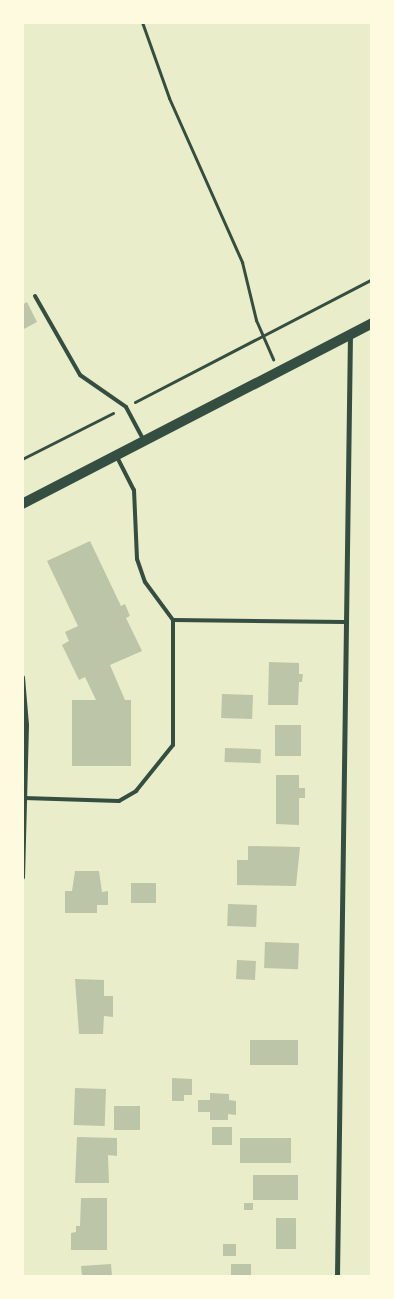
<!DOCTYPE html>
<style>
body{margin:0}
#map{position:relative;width:394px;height:1299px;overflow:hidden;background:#e9edc9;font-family:Karla,sans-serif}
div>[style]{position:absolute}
.building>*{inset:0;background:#bcc5a7;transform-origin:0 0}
.path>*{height:3px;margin:-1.5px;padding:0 1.5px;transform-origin:1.5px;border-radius:1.5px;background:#344e41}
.service>*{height:4px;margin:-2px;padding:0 2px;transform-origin:2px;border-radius:2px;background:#344e41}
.minor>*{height:5px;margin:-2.5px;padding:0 2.5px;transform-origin:2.5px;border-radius:2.5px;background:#344e41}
.secondary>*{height:10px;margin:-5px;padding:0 5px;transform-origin:5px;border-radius:5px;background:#344e41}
span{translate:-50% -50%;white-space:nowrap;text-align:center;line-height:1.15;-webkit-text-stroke:5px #fefae0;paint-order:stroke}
.frame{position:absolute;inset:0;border:24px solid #fefae0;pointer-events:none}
</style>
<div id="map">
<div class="building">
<div style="clip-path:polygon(27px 302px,37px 322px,22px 330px,22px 305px)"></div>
<div style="clip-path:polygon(90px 541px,121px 606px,125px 604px,130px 616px,126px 618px,142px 651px,110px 665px,125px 700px,131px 700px,131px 766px,72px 766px,72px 700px,96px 700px,85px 677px,79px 680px,62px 645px,69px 641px,65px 632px,78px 626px,47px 561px)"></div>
<div style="clip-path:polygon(269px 662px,299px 663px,299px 674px,303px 674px,302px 682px,299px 682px,298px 705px,268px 705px)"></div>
<div style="left:222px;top:694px;width:31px;height:24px;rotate:2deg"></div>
<div style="left:275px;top:725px;width:26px;height:31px"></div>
<div style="left:225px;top:748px;width:36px;height:14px;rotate:2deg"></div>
<div style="clip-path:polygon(276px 775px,299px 775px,299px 788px,305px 788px,305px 798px,299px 798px,299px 825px,276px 824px)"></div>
<div style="clip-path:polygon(248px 846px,300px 847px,296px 886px,237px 885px,237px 860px,248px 860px)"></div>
<div style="clip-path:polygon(75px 871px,99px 871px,102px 892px,108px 891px,108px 905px,97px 905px,97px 913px,65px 913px,65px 891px,72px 891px)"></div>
<div style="left:131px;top:883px;width:25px;height:20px"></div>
<div style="left:228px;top:904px;width:29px;height:22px;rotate:2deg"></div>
<div style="left:265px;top:942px;width:34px;height:26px;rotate:2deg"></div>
<div style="left:237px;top:960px;width:19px;height:19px;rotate:3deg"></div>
<div style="clip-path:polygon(75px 979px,104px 980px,104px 996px,113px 996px,113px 1017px,104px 1016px,103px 1034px,79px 1034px)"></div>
<div style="left:250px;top:1040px;width:48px;height:25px"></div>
<div style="clip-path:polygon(172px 1078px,192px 1079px,192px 1095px,184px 1095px,184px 1101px,172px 1101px)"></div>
<div style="left:75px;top:1088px;width:31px;height:37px;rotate:2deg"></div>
<div style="clip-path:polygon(210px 1093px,229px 1094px,229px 1100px,236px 1101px,236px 1115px,228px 1114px,228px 1120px,210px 1120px,210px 1112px,198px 1112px,198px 1100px,210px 1100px)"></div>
<div style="left:114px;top:1106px;width:26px;height:24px"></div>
<div style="left:212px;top:1127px;width:20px;height:18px"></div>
<div style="clip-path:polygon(77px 1137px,117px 1138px,117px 1156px,108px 1155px,109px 1183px,75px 1183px)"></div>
<div style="left:240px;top:1138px;width:51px;height:25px"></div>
<div style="left:253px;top:1175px;width:45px;height:25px"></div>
<div style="clip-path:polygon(81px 1198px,107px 1198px,107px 1250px,71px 1250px,71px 1233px,76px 1232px,76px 1226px,80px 1226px)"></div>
<div style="left:244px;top:1203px;width:9px;height:7px"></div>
<div style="left:276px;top:1218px;width:20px;height:31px"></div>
<div style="left:223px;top:1244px;width:13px;height:12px"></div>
<div style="clip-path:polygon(111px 1264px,112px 1276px,82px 1276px,81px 1266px)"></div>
<div style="left:231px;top:1264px;width:20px;height:12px"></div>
</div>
<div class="path">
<div style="left:142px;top:22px;width:81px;rotate:70.4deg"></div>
<div style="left:169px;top:98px;width:180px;rotate:66deg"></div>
<div style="left:242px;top:262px;width:60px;rotate:76.4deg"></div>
<div style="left:256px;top:320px;width:43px;rotate:66.4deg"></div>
<div style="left:135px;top:402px;width:267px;rotate:-27.4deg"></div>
<div style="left:22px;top:459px;width:102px;rotate:-26.8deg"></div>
</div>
<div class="service">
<div style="left:35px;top:296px;width:91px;rotate:60.3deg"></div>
<div style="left:80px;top:375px;width:56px;rotate:34.8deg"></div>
<div style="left:126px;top:407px;width:36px;rotate:62deg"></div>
<div style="left:117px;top:457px;width:37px;rotate:63deg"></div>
<div style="left:134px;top:490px;width:69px;rotate:87.5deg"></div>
<div style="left:137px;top:559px;width:24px;rotate:71deg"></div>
<div style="left:145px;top:582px;width:47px;rotate:53.6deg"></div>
<div style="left:173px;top:620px;width:172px;rotate:0.7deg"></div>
<div style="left:24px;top:798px;width:95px;rotate:1.8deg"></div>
<div style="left:119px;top:801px;width:20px;rotate:-30deg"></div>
<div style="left:136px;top:791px;width:59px;rotate:-51.2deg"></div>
<div style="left:173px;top:745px;width:125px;rotate:-90deg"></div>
</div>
<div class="minor">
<div style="left:22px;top:677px;width:48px;rotate:85.2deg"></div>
<div style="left:26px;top:725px;width:152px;rotate:91.5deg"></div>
<div style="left:337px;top:1276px;width:941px;rotate:-89.21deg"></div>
</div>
<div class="secondary">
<div style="left:22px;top:504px;width:394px;rotate:-27.3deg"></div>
</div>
<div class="frame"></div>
</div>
